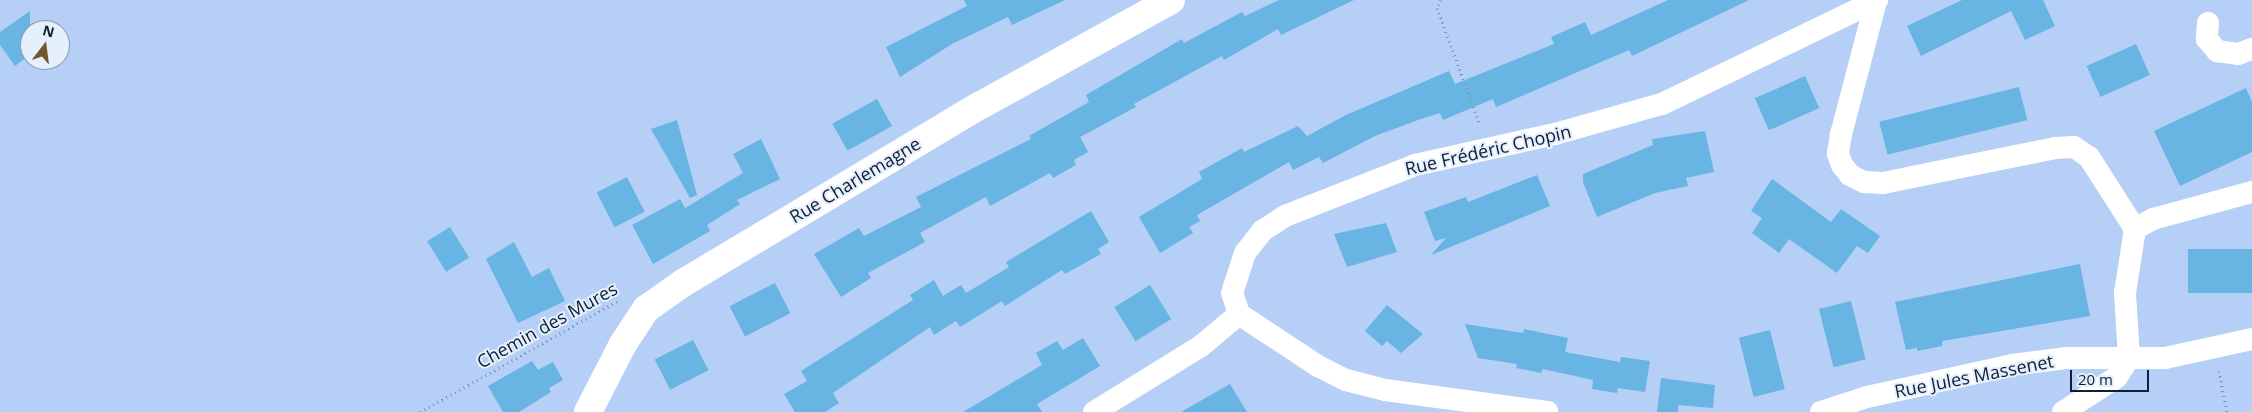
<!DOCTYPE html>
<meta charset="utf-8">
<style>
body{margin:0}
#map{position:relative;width:2252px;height:412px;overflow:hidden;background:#b5cff6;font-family:"Open Sans",sans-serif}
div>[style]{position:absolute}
.building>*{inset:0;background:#68b4e3;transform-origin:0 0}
.path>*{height:3px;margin-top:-1.5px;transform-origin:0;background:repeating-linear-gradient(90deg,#7b91b3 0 1px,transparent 0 5px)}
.street>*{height:22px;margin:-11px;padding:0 11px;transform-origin:11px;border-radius:11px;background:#fff}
.secondary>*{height:28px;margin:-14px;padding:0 14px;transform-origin:14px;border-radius:14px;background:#fff}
span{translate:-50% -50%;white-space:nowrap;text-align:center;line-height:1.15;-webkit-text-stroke:4px #e6effc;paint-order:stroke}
.street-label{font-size:18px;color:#0f1f37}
.north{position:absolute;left:20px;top:20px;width:50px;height:50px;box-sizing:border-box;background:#e6effc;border:1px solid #909cad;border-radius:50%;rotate:15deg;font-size:14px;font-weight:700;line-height:20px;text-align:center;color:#0f1f37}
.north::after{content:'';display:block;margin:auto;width:18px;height:22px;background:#725729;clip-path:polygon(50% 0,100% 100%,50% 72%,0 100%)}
.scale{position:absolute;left:2070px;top:370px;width:79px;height:22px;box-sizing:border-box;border:2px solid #0f1f37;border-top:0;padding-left:6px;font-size:15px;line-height:18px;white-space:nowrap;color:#0f1f37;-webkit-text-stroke:4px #e6effc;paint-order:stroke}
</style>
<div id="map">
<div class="building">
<div style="clip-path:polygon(964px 0,1065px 0,1012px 25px,1008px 17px,952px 44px,900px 77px,886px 47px,967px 6px)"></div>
<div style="clip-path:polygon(1279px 0,1354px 0,1281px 35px,1278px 29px,1224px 60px,1222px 56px,1134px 104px,1136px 107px,1080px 137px,1088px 152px,1074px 160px,1076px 165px,1053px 178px,1050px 173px,990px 206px,986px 197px,920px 233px,925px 242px,868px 273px,871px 278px,841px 297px,814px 254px,859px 228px,864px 236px,921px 207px,916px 197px,1031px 139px,1029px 136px,1089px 102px,1086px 95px,1182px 39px,1184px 43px,1242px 12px,1245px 16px)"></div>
<div style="clip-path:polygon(1668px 0,1749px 0,1632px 56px,1629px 50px,1496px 107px,1493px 99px,1443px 120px,1440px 113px,1418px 120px,1375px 136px,1323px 163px,1319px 157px,1293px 170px,1289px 162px,1197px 215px,1200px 221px,1189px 227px,1193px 233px,1160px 253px,1139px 217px,1202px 179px,1199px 172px,1242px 148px,1244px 152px,1298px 126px,1307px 136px,1346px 115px,1449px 71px,1455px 84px,1554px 44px,1551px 37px,1585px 22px,1591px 35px)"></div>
<div style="clip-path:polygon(1962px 0,2043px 0,2055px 26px,2025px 40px,2011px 11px,1921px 56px,1907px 26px)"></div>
<div style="clip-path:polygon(30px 11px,30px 55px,15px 66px,0 45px,0 32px)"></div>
<div style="left:2136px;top:44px;width:34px;height:54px;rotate:66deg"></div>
<div style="left:1805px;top:76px;width:35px;height:55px;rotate:66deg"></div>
<div style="left:2019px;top:87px;width:34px;height:144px;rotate:76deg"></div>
<div style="clip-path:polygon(2246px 88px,2252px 102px,2252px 152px,2180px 186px,2154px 131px)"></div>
<div style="left:877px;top:99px;width:31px;height:51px;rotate:61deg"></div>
<div style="clip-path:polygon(677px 120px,697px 195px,690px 198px,651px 129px)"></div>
<div style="clip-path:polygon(1705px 131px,1714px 172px,1686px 178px,1688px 186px,1655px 193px,1597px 217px,1583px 182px,1583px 174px,1653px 145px,1652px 139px)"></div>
<div style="clip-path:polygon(761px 139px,780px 179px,737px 200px,740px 204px,707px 225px,710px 231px,653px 264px,632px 225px,680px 199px,685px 208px,743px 173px,733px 154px)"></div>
<div style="clip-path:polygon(1537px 175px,1550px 206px,1431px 255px,1446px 238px,1435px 241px,1424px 212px,1466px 197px,1468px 202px)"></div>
<div style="left:627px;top:177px;width:39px;height:34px;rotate:63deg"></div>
<div style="clip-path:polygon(1772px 179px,1831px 222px,1841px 209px,1880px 236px,1868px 253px,1857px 246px,1837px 273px,1789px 239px,1779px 253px,1752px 233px,1762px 218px,1751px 211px)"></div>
<div style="clip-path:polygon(1091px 211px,1109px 242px,1098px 249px,1101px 254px,1065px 274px,1062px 270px,1005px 306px,1002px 301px,960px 327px,956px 321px,934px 335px,930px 327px,833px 393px,839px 403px,825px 412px,795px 412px,784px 394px,807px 381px,801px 371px,913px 300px,910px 295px,934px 280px,943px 296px,961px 285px,966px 293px,1009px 267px,1006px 262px)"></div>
<div style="clip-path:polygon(1386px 223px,1397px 252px,1347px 267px,1334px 234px)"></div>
<div style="left:450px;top:227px;width:36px;height:27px;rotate:58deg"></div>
<div style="clip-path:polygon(514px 242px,532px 277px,549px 268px,565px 301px,518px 323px,486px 259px)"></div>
<div style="left:2252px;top:249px;width:44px;height:64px;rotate:90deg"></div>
<div style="clip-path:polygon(2080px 264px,2090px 316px,1942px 341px,1942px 346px,1917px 351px,1917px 348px,1906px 350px,1895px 302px)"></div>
<div style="left:775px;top:283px;width:34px;height:51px;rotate:63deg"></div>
<div style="left:1150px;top:285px;width:40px;height:42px;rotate:58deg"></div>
<div style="left:1851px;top:301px;width:60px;height:33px;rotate:76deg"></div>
<div style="clip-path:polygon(1387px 305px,1423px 334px,1401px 353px,1387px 341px,1382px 346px,1365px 331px)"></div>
<div style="clip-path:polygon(1465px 324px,1523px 333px,1524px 329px,1568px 338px,1565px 352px,1620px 362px,1621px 357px,1650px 361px,1645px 392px,1618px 388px,1617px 393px,1592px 389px,1593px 380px,1543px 369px,1541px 373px,1516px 368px,1517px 364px,1478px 358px)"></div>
<div style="left:1770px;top:330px;width:61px;height:32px;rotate:76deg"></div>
<div style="clip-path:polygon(1083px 338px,1100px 366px,1037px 404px,1042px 412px,963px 412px,1042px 365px,1036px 353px,1057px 341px,1063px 350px)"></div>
<div style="left:693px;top:340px;width:34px;height:43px;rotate:63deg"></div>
<div style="clip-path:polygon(532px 361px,538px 370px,553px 362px,563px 380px,549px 388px,551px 392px,519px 412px,503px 412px,488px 386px)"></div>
<div style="clip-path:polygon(1661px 378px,1715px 385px,1713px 408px,1678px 405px,1678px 412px,1657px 412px)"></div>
<div style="clip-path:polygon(1230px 384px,1247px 412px,1181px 412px)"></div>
</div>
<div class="path">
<div style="left:1441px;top:0;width:9px;rotate:117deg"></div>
<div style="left:1437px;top:8px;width:125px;rotate:69.8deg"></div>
<div style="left:2219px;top:371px;width:42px;rotate:79deg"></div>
<div style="left:420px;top:412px;width:227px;rotate:-29.3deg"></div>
</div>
<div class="street">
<div style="left:1876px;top:1px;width:138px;rotate:104.7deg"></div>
<div style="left:1841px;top:134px;width:20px;rotate:99deg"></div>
<div style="left:1838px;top:154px;width:12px;rotate:70deg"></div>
<div style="left:1842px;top:165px;width:13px;rotate:51deg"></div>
<div style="left:1850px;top:175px;width:16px;rotate:27deg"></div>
<div style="left:1864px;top:182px;width:19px;rotate:3deg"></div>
<div style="left:1883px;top:183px;width:176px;rotate:-11.5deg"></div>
<div style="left:2055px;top:148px;width:19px;rotate:-3deg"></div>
<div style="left:2074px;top:147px;width:18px;rotate:34deg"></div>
<div style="left:2089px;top:157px;width:85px;rotate:57.4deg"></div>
<div style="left:2135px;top:229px;width:65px;rotate:98.9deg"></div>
<div style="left:2125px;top:293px;width:65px;rotate:86.5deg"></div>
<div style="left:2208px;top:23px;width:16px;rotate:94deg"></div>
<div style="left:2207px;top:39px;width:16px;rotate:50deg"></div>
<div style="left:2217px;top:51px;width:21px;rotate:8deg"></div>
<div style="left:2238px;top:54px;width:15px;rotate:-20deg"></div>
<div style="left:2135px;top:229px;width:21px;rotate:-29deg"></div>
<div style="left:2153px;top:219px;width:103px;rotate:-15.3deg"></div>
<div style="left:1239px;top:314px;width:95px;rotate:33.4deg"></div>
<div style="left:1318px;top:366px;width:31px;rotate:27deg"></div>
<div style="left:1346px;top:380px;width:40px;rotate:14.4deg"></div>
<div style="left:1385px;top:390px;width:164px;rotate:7.7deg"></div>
<div style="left:1094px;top:412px;width:126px;rotate:-31.7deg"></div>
<div style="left:1201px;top:346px;width:50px;rotate:-40.1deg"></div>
<div style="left:1239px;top:314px;width:22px;rotate:-108deg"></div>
<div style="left:1232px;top:293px;width:42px;rotate:-72deg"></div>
<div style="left:1245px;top:253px;width:28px;rotate:-52deg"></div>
<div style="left:1262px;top:231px;width:27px;rotate:-33deg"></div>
<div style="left:1285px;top:216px;width:140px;rotate:-21.4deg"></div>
<div style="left:1415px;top:165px;width:143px;rotate:-12.5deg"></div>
<div style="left:1555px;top:134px;width:111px;rotate:-15.7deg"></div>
<div style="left:1662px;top:104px;width:239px;rotate:-25.8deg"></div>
<div style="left:1821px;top:412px;width:48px;rotate:-18.1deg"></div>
<div style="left:1867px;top:397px;width:148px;rotate:-12.4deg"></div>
<div style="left:2012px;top:365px;width:54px;rotate:-7.4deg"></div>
<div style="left:2066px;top:358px;width:99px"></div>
<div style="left:2165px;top:358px;width:89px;rotate:-12.3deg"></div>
<div style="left:2063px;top:412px;width:64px;rotate:-32.9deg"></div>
<div style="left:2117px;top:377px;width:22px;rotate:-58deg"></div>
</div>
<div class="secondary">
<div style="left:588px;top:412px;width:76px;rotate:-62.8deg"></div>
<div style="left:623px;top:344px;width:42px;rotate:-56.7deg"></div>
<div style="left:646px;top:309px;width:45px;rotate:-35.1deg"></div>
<div style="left:683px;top:283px;width:347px;rotate:-30.9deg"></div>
<div style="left:981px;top:105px;width:217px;rotate:-28.9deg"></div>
</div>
<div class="street-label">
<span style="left:1488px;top:150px;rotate:-13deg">Rue Frédéric Chopin</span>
<span style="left:855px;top:180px;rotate:-31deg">Rue Charlemagne</span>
<span style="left:547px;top:325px;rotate:-29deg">Chemin des Mures</span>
<span style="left:1974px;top:376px;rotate:-11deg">Rue Jules Massenet</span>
</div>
<div class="north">N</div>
<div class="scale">20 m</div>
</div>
